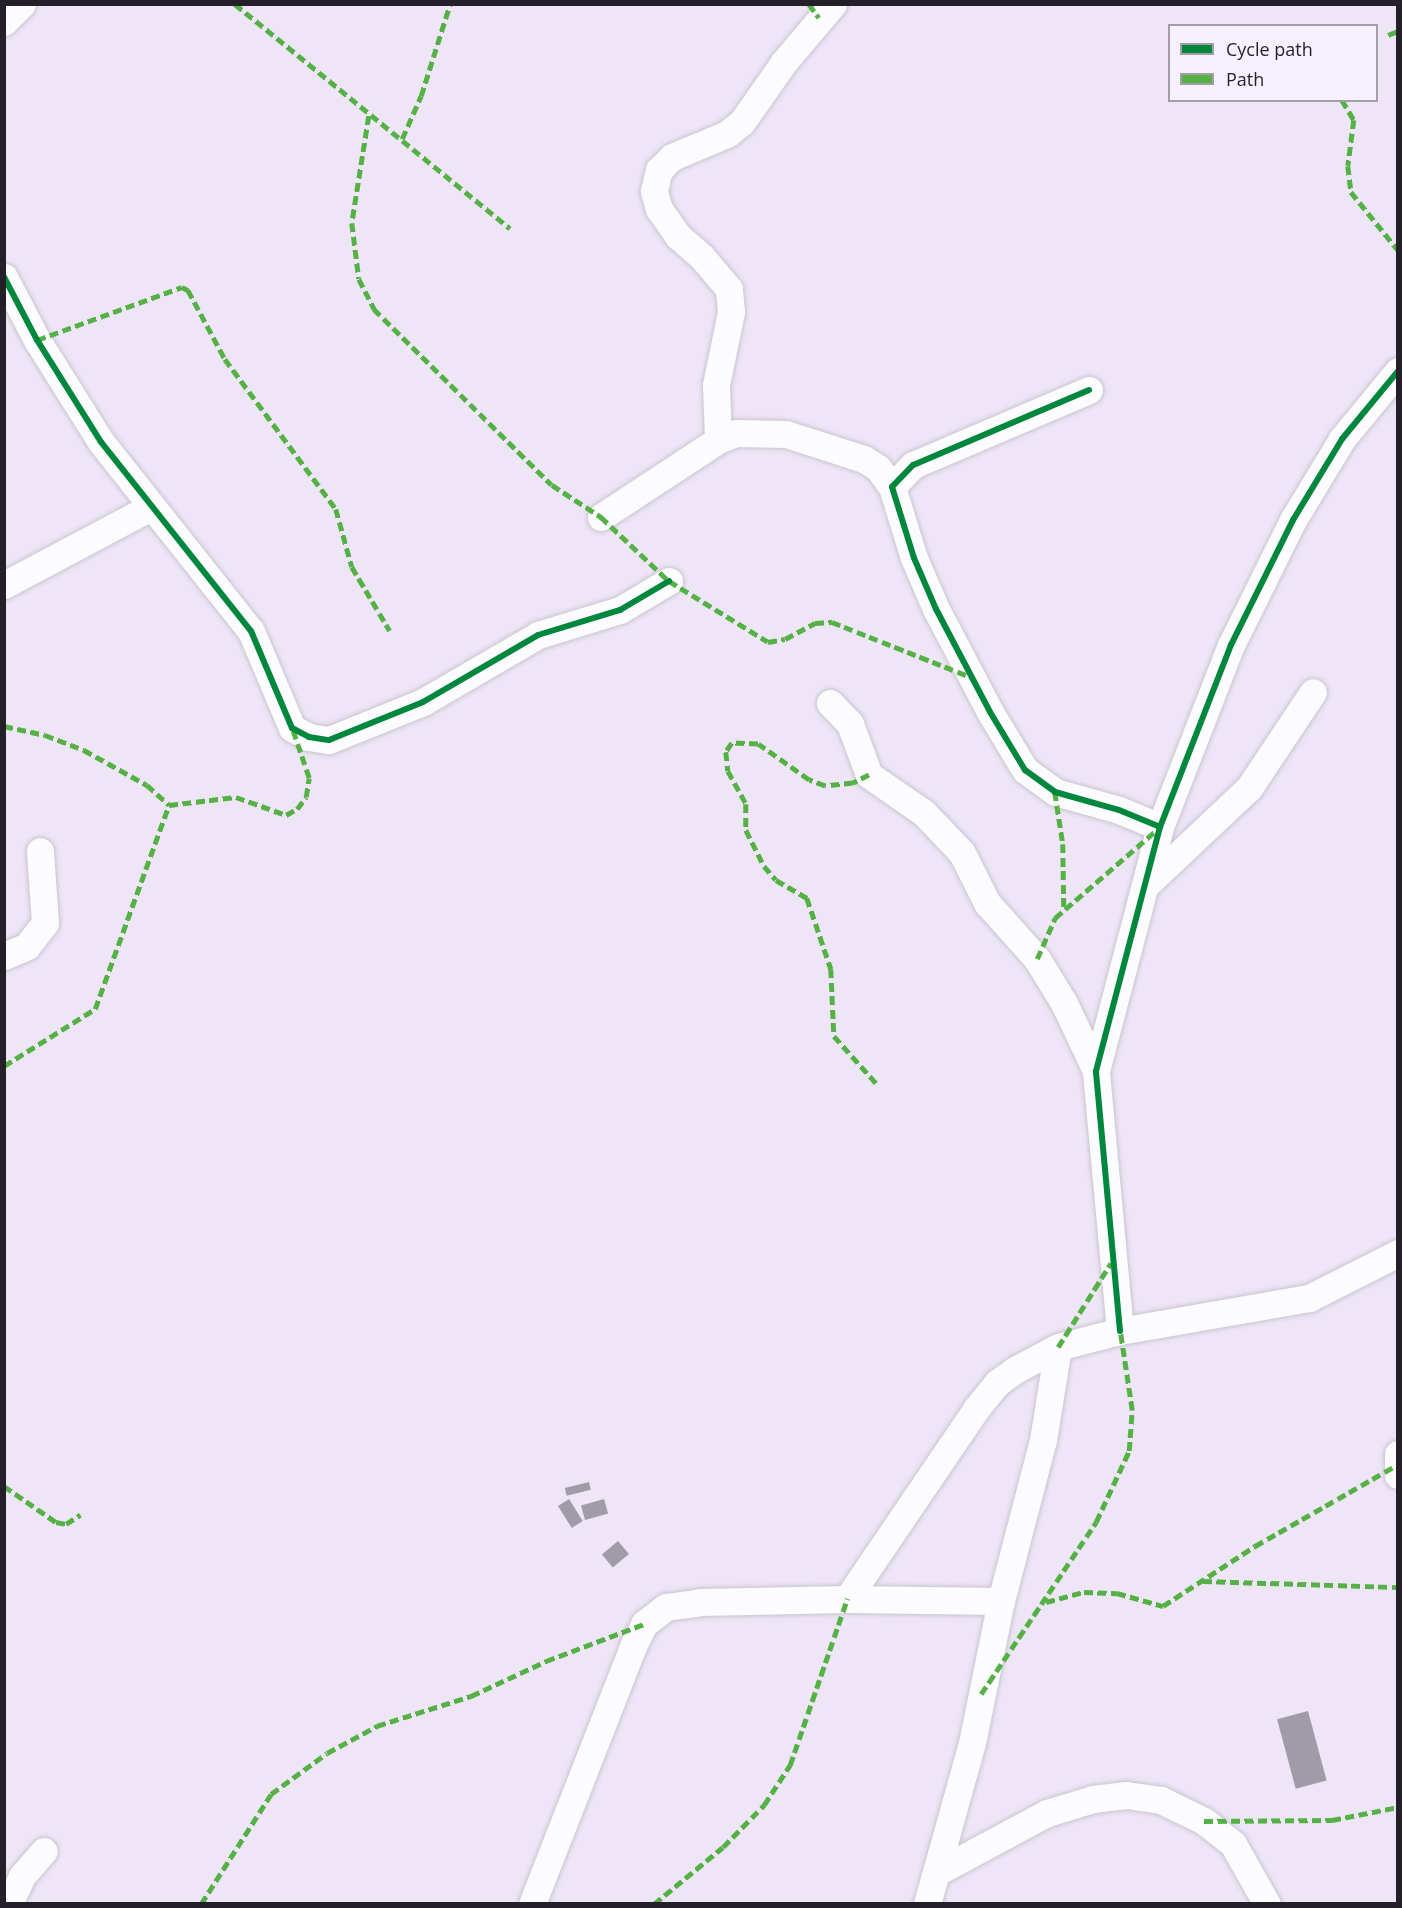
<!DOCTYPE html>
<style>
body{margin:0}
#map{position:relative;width:1402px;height:1908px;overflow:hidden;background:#eee6f6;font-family:"Open Sans",sans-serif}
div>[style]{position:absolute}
.building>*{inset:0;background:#a19ba7;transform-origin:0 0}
.roads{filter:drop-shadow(0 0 2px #cac4d0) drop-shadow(0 0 2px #cac4d0)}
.minor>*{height:27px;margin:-13.5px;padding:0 13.5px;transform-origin:13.5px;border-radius:13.5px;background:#fcfbfe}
.quiet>*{height:4.5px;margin-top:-2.25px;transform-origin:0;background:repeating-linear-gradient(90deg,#55b146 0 9px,transparent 0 13.5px)}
.cycleway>*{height:6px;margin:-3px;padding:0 3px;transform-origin:3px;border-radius:3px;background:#00873e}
span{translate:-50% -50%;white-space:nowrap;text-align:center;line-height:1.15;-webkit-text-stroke:6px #f6f1fc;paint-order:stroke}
.frame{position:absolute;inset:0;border:6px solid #241f29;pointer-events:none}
.legend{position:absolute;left:1168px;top:24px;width:210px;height:78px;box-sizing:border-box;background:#f6f1fc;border:2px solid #a29da8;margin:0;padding:8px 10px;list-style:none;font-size:18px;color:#241f29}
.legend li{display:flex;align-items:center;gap:12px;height:30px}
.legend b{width:30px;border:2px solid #a29da8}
</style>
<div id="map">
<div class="building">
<div style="left:589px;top:1482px;width:8px;height:25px;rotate:76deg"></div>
<div style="left:569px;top:1499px;width:26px;height:13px;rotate:58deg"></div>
<div style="left:604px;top:1499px;width:15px;height:24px;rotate:74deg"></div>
<div style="left:618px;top:1541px;width:17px;height:21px;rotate:50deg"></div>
<div style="left:1308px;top:1711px;width:72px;height:32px;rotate:75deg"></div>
</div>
<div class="roads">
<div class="minor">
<div style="left:4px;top:22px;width:25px;rotate:-45deg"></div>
<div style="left:4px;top:277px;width:71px;rotate:62.4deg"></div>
<div style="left:37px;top:340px;width:120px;rotate:57.9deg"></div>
<div style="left:101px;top:442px;width:241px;rotate:51.6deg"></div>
<div style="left:251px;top:631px;width:105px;rotate:67.1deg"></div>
<div style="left:292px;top:728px;width:19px;rotate:28deg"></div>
<div style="left:309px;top:737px;width:20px;rotate:9deg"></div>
<div style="left:329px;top:740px;width:101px;rotate:-22deg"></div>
<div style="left:423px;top:702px;width:133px;rotate:-30.2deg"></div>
<div style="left:538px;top:635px;width:86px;rotate:-17deg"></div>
<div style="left:620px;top:610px;width:57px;rotate:-30.6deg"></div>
<div style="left:1089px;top:390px;width:191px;rotate:156.9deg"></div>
<div style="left:913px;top:465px;width:30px;rotate:134deg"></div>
<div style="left:892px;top:487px;width:74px;rotate:72.8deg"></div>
<div style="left:914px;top:558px;width:56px;rotate:66.7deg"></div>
<div style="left:936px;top:609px;width:116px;rotate:62.3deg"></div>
<div style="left:990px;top:712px;width:68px;rotate:58.9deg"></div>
<div style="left:1025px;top:770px;width:37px;rotate:36deg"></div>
<div style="left:1055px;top:792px;width:66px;rotate:15.7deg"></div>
<div style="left:1119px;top:810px;width:44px;rotate:22.5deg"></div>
<div style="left:718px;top:440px;width:55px;rotate:-92.1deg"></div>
<div style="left:716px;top:385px;width:75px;rotate:-78.4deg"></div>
<div style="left:731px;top:312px;width:23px;rotate:-95deg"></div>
<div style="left:729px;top:289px;width:42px;rotate:-130.2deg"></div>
<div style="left:702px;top:257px;width:32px;rotate:-139deg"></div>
<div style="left:678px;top:236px;width:33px;rotate:-125deg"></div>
<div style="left:659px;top:209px;width:19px;rotate:-106deg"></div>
<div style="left:654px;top:191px;width:22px;rotate:-77deg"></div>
<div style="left:659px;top:170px;width:18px;rotate:-45deg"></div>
<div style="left:672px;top:157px;width:60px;rotate:-22.7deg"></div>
<div style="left:727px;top:134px;width:19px;rotate:-39deg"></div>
<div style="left:742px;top:122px;width:73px;rotate:-55deg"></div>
<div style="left:784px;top:62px;width:76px;rotate:-49.8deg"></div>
<div style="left:601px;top:517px;width:140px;rotate:-33.3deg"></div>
<div style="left:718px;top:440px;width:19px;rotate:-21deg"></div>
<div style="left:736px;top:433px;width:50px;rotate:1.1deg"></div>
<div style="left:786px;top:434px;width:82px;rotate:17.8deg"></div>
<div style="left:864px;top:459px;width:17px;rotate:33deg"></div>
<div style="left:878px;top:468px;width:24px;rotate:54deg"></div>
<div style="left:4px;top:585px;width:166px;rotate:-28deg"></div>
<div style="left:830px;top:703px;width:29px;rotate:46deg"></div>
<div style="left:850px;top:724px;width:54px;rotate:69.6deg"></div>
<div style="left:869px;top:775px;width:67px;rotate:34.6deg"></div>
<div style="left:924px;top:813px;width:55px;rotate:46.5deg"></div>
<div style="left:962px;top:853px;width:56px;rotate:63.4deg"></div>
<div style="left:987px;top:903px;width:75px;rotate:48.2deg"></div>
<div style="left:1037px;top:959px;width:52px;rotate:58.5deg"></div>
<div style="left:1064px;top:1003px;width:75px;rotate:64.8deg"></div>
<div style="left:1147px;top:884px;width:140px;rotate:-43.3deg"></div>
<div style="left:1249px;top:788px;width:115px;rotate:-56.3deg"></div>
<div style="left:4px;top:956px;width:25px;rotate:-23deg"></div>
<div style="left:27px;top:946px;width:29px;rotate:-52deg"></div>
<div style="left:45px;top:923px;width:72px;rotate:-94deg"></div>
<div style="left:1120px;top:1331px;width:261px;rotate:-95.3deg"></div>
<div style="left:1096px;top:1071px;width:252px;rotate:-75.3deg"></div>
<div style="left:1160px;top:827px;width:195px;rotate:-68.7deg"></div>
<div style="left:1231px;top:645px;width:140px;rotate:-63.6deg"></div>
<div style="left:1293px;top:520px;width:95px;rotate:-58.8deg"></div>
<div style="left:1342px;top:439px;width:88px;rotate:-50.5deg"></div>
<div style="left:1398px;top:1454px;width:21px;rotate:90deg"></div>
<div style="left:847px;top:1599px;width:230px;rotate:-55.8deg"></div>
<div style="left:976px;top:1409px;width:33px;rotate:-51deg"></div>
<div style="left:997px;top:1383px;width:22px;rotate:-36deg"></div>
<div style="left:1015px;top:1370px;width:49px;rotate:-28.1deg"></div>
<div style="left:1058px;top:1347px;width:64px;rotate:-14.5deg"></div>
<div style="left:1120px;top:1331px;width:192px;rotate:-9.9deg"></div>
<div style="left:1309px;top:1298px;width:100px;rotate:-26.8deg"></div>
<div style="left:937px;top:1872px;width:125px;rotate:-28.2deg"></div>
<div style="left:1047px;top:1813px;width:48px;rotate:-16.9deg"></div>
<div style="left:1093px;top:1799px;width:33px;rotate:-7deg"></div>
<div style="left:1126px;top:1795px;width:35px;rotate:8deg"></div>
<div style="left:1161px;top:1800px;width:48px;rotate:26deg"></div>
<div style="left:1204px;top:1821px;width:37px;rotate:38deg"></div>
<div style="left:1233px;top:1844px;width:69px;rotate:60.5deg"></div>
<div style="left:9px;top:1904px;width:31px;rotate:-65deg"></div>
<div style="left:22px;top:1876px;width:33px;rotate:-49deg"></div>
<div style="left:532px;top:1904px;width:277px;rotate:-68.6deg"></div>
<div style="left:633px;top:1646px;width:25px;rotate:-63deg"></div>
<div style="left:644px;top:1624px;width:28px;rotate:-38deg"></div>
<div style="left:666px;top:1607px;width:34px;rotate:-8deg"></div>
<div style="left:700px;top:1602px;width:147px;rotate:-1.2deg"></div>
<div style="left:847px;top:1599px;width:154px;rotate:0.7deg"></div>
<div style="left:927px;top:1904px;width:167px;rotate:-74.4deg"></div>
<div style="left:972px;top:1743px;width:145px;rotate:-78.5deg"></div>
<div style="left:1001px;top:1601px;width:166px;rotate:-75.4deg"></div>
<div style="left:1043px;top:1440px;width:94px;rotate:-80.8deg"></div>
</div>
</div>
<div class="quiet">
<div style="left:235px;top:4px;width:355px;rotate:39.2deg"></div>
<div style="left:809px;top:4px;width:17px;rotate:54deg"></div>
<div style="left:1388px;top:35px;width:11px;rotate:-22deg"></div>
<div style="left:1342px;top:100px;width:23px;rotate:59deg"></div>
<div style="left:1354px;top:120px;width:46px;rotate:97.4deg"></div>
<div style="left:1348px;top:166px;width:26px;rotate:83deg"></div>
<div style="left:1351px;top:192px;width:75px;rotate:51deg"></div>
<div style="left:369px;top:116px;width:108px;rotate:99deg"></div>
<div style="left:352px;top:223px;width:56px;rotate:82.9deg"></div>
<div style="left:359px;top:279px;width:34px;rotate:63deg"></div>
<div style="left:374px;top:309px;width:250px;rotate:44.7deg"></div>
<div style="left:552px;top:485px;width:59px;rotate:33.1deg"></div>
<div style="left:601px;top:517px;width:93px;rotate:43.3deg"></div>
<div style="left:669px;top:581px;width:116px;rotate:31.6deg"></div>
<div style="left:768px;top:642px;width:17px;rotate:-10deg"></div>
<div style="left:785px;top:639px;width:34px;rotate:-28deg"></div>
<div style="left:815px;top:623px;width:17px;rotate:-3deg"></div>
<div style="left:832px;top:622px;width:149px;rotate:21.6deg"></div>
<div style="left:402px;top:139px;width:47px;rotate:-66.2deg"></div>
<div style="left:421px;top:96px;width:96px;rotate:-72.5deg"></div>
<div style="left:37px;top:340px;width:154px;rotate:-20.1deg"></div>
<div style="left:182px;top:287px;width:7px;rotate:27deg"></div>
<div style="left:188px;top:290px;width:78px;rotate:61.8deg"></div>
<div style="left:225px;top:359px;width:187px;rotate:53.5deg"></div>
<div style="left:336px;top:509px;width:60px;rotate:74.6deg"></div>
<div style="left:352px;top:567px;width:74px;rotate:59.3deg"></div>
<div style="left:4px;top:726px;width:42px;rotate:12.4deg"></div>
<div style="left:45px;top:735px;width:42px;rotate:21deg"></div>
<div style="left:84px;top:750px;width:72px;rotate:29.1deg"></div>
<div style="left:147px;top:785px;width:30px;rotate:42deg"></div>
<div style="left:169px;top:805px;width:67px;rotate:-6.8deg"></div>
<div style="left:236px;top:797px;width:53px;rotate:19.8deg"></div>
<div style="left:286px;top:815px;width:13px;rotate:-29deg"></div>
<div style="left:297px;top:809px;width:15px;rotate:-53deg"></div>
<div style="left:306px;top:797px;width:19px;rotate:-81deg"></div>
<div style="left:309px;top:778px;width:53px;rotate:-108.8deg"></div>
<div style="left:869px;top:775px;width:18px;rotate:153deg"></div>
<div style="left:853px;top:783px;width:28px;rotate:174deg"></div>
<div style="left:825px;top:786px;width:17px;rotate:-159deg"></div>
<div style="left:809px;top:780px;width:62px;rotate:-144.8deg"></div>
<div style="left:758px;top:744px;width:26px;rotate:-178deg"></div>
<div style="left:732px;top:743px;width:11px;rotate:124deg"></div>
<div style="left:726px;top:752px;width:19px;rotate:84deg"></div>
<div style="left:728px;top:771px;width:38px;rotate:61deg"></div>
<div style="left:746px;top:804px;width:26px;rotate:90deg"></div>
<div style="left:746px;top:830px;width:40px;rotate:63.4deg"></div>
<div style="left:764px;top:866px;width:18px;rotate:49deg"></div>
<div style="left:776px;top:880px;width:36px;rotate:30deg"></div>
<div style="left:807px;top:898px;width:75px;rotate:71.3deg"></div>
<div style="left:831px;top:969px;width:67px;rotate:87.4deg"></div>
<div style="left:834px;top:1036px;width:63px;rotate:48.2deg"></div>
<div style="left:1055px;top:792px;width:53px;rotate:81.3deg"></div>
<div style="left:1063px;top:844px;width:66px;rotate:89.1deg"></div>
<div style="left:1037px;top:959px;width:45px;rotate:-66.3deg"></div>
<div style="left:1055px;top:918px;width:138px;rotate:-40.9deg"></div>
<div style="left:4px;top:1066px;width:107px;rotate:-32.1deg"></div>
<div style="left:95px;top:1009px;width:217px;rotate:-70.1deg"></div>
<div style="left:1058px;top:1347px;width:99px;rotate:-57.8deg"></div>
<div style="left:4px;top:1486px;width:63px;rotate:34.7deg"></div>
<div style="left:56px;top:1522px;width:10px;rotate:11deg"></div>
<div style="left:66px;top:1524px;width:17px;rotate:-33deg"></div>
<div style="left:1203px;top:1581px;width:195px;rotate:1.8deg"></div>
<div style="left:1046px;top:1602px;width:39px;rotate:-15deg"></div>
<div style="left:1084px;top:1592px;width:33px;rotate:2deg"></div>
<div style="left:1117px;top:1593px;width:48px;rotate:15.8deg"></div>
<div style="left:1163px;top:1606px;width:110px;rotate:-33.1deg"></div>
<div style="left:1255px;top:1546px;width:161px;rotate:-29.7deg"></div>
<div style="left:981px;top:1694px;width:207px;rotate:-56.2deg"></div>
<div style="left:1096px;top:1522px;width:78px;rotate:-65.1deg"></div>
<div style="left:1129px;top:1451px;width:41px;rotate:-85.8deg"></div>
<div style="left:1132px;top:1410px;width:80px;rotate:-98.6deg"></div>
<div style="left:1204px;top:1821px;width:128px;rotate:-0.4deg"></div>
<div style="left:1332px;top:1820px;width:67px;rotate:-11.1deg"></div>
<div style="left:201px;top:1904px;width:130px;rotate:-57.5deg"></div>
<div style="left:271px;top:1794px;width:69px;rotate:-36.2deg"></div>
<div style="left:327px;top:1753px;width:57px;rotate:-28.4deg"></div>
<div style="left:377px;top:1726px;width:99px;rotate:-17.7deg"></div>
<div style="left:471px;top:1696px;width:83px;rotate:-25deg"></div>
<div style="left:546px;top:1661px;width:105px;rotate:-20.7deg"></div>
<div style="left:654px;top:1904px;width:89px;rotate:-39.6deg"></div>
<div style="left:723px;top:1847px;width:59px;rotate:-45.7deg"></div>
<div style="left:764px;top:1805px;width:48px;rotate:-57deg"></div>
<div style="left:790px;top:1765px;width:176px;rotate:-71deg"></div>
</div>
<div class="cycleway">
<div style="left:4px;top:277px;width:71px;rotate:62.4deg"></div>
<div style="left:37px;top:340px;width:120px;rotate:57.9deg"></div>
<div style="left:101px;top:442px;width:241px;rotate:51.6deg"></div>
<div style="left:251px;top:631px;width:105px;rotate:67.1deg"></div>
<div style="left:292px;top:728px;width:19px;rotate:28deg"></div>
<div style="left:309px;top:737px;width:20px;rotate:9deg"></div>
<div style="left:329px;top:740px;width:101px;rotate:-22deg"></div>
<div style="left:423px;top:702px;width:133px;rotate:-30.2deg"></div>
<div style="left:538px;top:635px;width:86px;rotate:-17deg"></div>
<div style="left:620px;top:610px;width:57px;rotate:-30.6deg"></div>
<div style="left:1089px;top:390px;width:191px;rotate:156.9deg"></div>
<div style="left:913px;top:465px;width:30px;rotate:134deg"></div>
<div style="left:892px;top:487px;width:74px;rotate:72.8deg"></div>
<div style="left:914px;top:558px;width:56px;rotate:66.7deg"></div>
<div style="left:936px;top:609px;width:116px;rotate:62.3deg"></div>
<div style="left:990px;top:712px;width:68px;rotate:58.9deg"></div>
<div style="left:1025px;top:770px;width:37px;rotate:36deg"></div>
<div style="left:1055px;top:792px;width:66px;rotate:15.7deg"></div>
<div style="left:1119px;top:810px;width:44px;rotate:22.5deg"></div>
<div style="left:1120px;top:1331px;width:261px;rotate:-95.3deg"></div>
<div style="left:1096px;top:1071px;width:252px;rotate:-75.3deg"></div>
<div style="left:1160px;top:827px;width:195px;rotate:-68.7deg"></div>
<div style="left:1231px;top:645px;width:140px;rotate:-63.6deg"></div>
<div style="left:1293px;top:520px;width:95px;rotate:-58.8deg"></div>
<div style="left:1342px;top:439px;width:88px;rotate:-50.5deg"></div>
</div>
<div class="frame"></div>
<ul class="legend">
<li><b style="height:8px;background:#00873e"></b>Cycle path</li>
<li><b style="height:8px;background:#55b146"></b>Path</li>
</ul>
</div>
